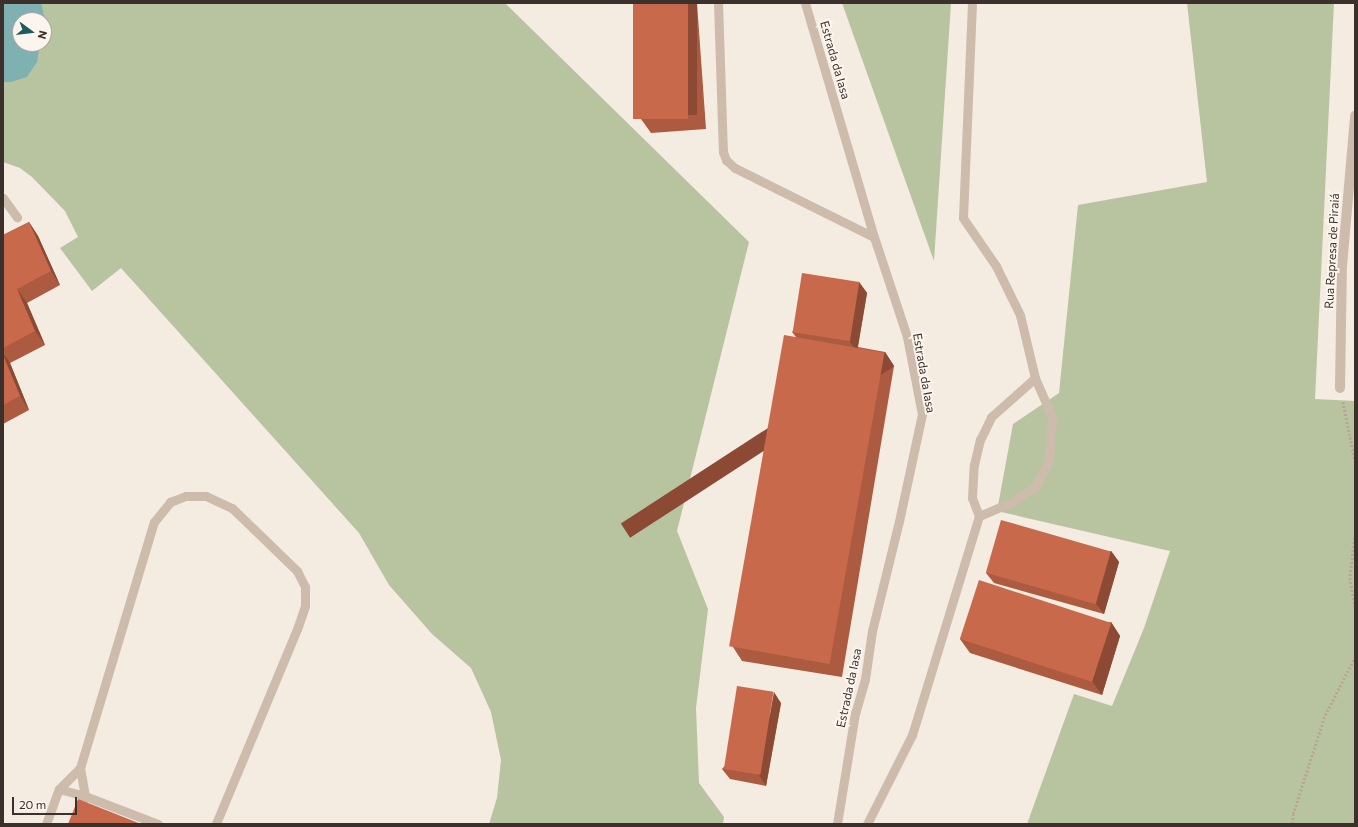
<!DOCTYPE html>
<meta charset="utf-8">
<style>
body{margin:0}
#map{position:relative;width:1358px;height:827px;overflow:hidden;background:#f4ebe1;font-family:Commissioner,sans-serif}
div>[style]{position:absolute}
.green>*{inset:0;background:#b8c4a0}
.water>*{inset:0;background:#7fb0b2}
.path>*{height:2.5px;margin-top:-1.25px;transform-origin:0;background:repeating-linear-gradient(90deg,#b9a596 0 2px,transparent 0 4px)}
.service>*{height:9px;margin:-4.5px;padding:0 4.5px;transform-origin:4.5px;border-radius:4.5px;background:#cdbbac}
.minor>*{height:10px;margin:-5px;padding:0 5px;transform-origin:5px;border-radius:5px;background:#cdbbac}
.wall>*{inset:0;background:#ac5a40}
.shaded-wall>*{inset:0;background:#8c4a34;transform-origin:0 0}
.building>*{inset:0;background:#c8694b;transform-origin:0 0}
span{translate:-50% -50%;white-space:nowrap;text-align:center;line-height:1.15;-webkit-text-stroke:4px #fbf5ee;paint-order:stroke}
.street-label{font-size:12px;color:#3b302b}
.frame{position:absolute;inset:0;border:4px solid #3b302b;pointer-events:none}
.north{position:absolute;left:12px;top:12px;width:40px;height:40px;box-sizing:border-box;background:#fbf5ee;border:1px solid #aea6a0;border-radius:50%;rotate:105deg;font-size:11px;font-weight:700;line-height:16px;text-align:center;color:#3b302b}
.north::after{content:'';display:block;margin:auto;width:14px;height:18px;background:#1f5a5e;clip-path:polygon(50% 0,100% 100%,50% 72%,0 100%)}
.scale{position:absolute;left:12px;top:797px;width:65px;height:18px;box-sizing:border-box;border:2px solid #3b302b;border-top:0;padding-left:5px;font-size:12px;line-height:14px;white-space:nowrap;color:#3b302b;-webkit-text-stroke:3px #fbf5ee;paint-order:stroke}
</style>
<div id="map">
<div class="green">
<div style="clip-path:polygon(evenodd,3px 3px,505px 3px,749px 242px,677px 531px,708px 609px,696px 708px,699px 783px,724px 817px,723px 824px,489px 824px,497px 798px,501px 760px,491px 712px,471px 668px,432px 634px,389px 585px,359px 533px,121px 268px,92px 291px,60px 248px,78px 237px,65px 211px,32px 177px,20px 168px,3px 162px,3px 3px,20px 20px,44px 20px,44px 44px,20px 44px,20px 20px)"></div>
<div style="clip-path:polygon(842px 3px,951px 3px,934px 261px)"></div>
<div style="clip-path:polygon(1187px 3px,1334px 3px,1315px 399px,1355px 401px,1355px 824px,1027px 824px,1074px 694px,1112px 706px,1144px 628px,1170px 551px,997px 511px,1013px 424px,1059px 393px,1078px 205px,1207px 182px)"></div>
</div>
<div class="water">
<div style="clip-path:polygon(3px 3px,41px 3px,44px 16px,43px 20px,20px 20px,20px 44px,40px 44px,37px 62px,27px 77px,11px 82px,3px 82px)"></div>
</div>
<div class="path">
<div style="left:1343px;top:402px;width:59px;rotate:78.3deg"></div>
<div style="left:1355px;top:538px;width:40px;rotate:97.1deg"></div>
<div style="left:1350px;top:578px;width:29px;rotate:80deg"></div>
<div style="left:1292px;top:824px;width:10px;rotate:-84deg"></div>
<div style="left:1293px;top:814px;width:104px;rotate:-72.1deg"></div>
<div style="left:1325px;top:715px;width:65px;rotate:-62.7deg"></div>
</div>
<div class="service">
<div style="left:718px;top:3px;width:149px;rotate:88.1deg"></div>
<div style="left:723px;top:152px;width:9px;rotate:69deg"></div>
<div style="left:726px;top:160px;width:12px;rotate:42deg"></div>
<div style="left:735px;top:168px;width:155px;rotate:26.4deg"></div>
<div style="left:805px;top:3px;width:244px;rotate:73.6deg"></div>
<div style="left:874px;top:237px;width:105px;rotate:71.7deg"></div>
<div style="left:907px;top:337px;width:78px;rotate:79deg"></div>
<div style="left:922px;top:414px;width:109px;rotate:102.1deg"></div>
<div style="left:899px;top:521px;width:113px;rotate:103.8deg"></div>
<div style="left:872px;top:631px;width:49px;rotate:98.3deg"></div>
<div style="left:865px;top:679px;width:35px;rotate:106deg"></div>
<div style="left:855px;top:713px;width:112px;rotate:99.2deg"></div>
<div style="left:972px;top:3px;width:215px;rotate:92.4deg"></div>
<div style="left:963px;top:218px;width:58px;rotate:55.5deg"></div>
<div style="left:996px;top:266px;width:55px;rotate:63.9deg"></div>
<div style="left:1020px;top:315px;width:65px;rotate:76.6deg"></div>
<div style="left:1035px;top:378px;width:43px;rotate:66.4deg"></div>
<div style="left:1052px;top:417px;width:43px;rotate:94deg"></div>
<div style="left:1049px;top:460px;width:30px;rotate:117deg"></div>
<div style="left:1035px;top:487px;width:27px;rotate:147deg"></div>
<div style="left:1012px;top:502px;width:36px;rotate:157deg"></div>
<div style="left:3px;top:198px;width:24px;rotate:54deg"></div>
<div style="left:59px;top:789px;width:27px;rotate:15deg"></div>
<div style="left:85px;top:796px;width:78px;rotate:21deg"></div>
<div style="left:46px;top:824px;width:37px;rotate:-70deg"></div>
<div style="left:59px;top:789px;width:30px;rotate:-45deg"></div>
<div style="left:73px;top:824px;width:30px;rotate:-67deg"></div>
<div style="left:85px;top:796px;width:28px;rotate:-100deg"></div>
<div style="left:80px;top:768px;width:257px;rotate:-73.3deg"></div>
<div style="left:154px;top:522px;width:26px;rotate:-51deg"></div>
<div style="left:170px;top:502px;width:17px;rotate:-21deg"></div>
<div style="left:186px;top:496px;width:20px"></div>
<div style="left:206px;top:496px;width:29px;rotate:25deg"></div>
<div style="left:232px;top:508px;width:91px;rotate:44.1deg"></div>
<div style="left:297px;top:571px;width:18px;rotate:63deg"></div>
<div style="left:305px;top:587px;width:19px;rotate:90deg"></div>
<div style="left:305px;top:606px;width:24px;rotate:109deg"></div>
<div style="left:297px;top:629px;width:211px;rotate:112.6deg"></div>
<div style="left:867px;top:824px;width:100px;rotate:-63.2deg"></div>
<div style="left:912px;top:735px;width:229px;rotate:-73deg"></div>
<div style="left:979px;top:516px;width:19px;rotate:-111deg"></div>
<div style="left:972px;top:498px;width:33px;rotate:-87deg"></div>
<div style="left:974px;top:465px;width:26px;rotate:-77deg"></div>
<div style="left:980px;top:440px;width:25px;rotate:-64deg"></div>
<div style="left:991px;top:417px;width:59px;rotate:-41.6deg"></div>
</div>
<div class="minor">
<div style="left:1340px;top:388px;width:122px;rotate:-89.1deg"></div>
<div style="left:1342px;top:266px;width:151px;rotate:-85deg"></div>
</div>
<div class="wall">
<div style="clip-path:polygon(633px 3px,697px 3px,706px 129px,651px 133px,641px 119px)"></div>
<div style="clip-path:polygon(29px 222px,38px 236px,60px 285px,27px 303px,45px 345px,10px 363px,29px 410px,3px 424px,3px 235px)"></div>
<div style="clip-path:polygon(859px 282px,867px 293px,858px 347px,885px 352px,894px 366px,842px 677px,742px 661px,733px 647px,796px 337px,792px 332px)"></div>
<div style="clip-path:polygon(1111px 551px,1119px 562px,1104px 614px,994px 583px,986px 573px)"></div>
<div style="clip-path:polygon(1111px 622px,1120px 636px,1102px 695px,970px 653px,960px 639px)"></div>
<div style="clip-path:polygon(781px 703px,766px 786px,730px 779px,722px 769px)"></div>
</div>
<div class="shaded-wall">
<div style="left:688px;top:3px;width:9px;height:112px"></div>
<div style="clip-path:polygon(29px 222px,38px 236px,60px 285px,51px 271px)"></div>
<div style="clip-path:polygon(859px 282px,867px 293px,857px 351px,849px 341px)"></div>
<div style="clip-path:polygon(17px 289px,27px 303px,45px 345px,35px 331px)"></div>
<div style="left:885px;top:352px;width:17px;height:315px;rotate:57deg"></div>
<div style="clip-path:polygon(3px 353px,10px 363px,29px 410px,20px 396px,3px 355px)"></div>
<div style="clip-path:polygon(1111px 551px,1119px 562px,1104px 614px,1096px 604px)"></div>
<div style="clip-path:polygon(1111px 622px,1120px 636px,1102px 695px,1092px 681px)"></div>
<div style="clip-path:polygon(774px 692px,781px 703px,766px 786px,759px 775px)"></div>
</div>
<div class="building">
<div style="left:633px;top:3px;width:55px;height:116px"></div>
<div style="clip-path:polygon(29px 222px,51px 271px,17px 289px,35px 331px,3px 348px,3px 235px)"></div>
<div style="left:802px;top:273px;width:58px;height:60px;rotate:9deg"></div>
<div style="left:784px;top:335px;width:102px;height:316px;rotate:10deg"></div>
<div style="clip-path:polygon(3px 355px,20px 396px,3px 405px)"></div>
<div style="left:1001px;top:520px;width:114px;height:55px;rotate:16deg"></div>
<div style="left:979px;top:580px;width:139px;height:62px;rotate:18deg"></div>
<div style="left:737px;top:686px;width:37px;height:84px;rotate:9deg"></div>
<div style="clip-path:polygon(78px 799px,141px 824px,68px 824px)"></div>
</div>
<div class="street-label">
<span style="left:835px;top:60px;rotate:74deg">Estrada da Iasa</span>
<span style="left:1332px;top:251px;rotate:-87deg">Rua Represa de Piraiá</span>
<span style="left:924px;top:373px;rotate:80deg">Estrada da Iasa</span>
<span style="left:849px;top:688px;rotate:-78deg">Estrada da Iasa</span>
</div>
<div class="frame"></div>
<div class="north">N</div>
<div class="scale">20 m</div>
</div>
